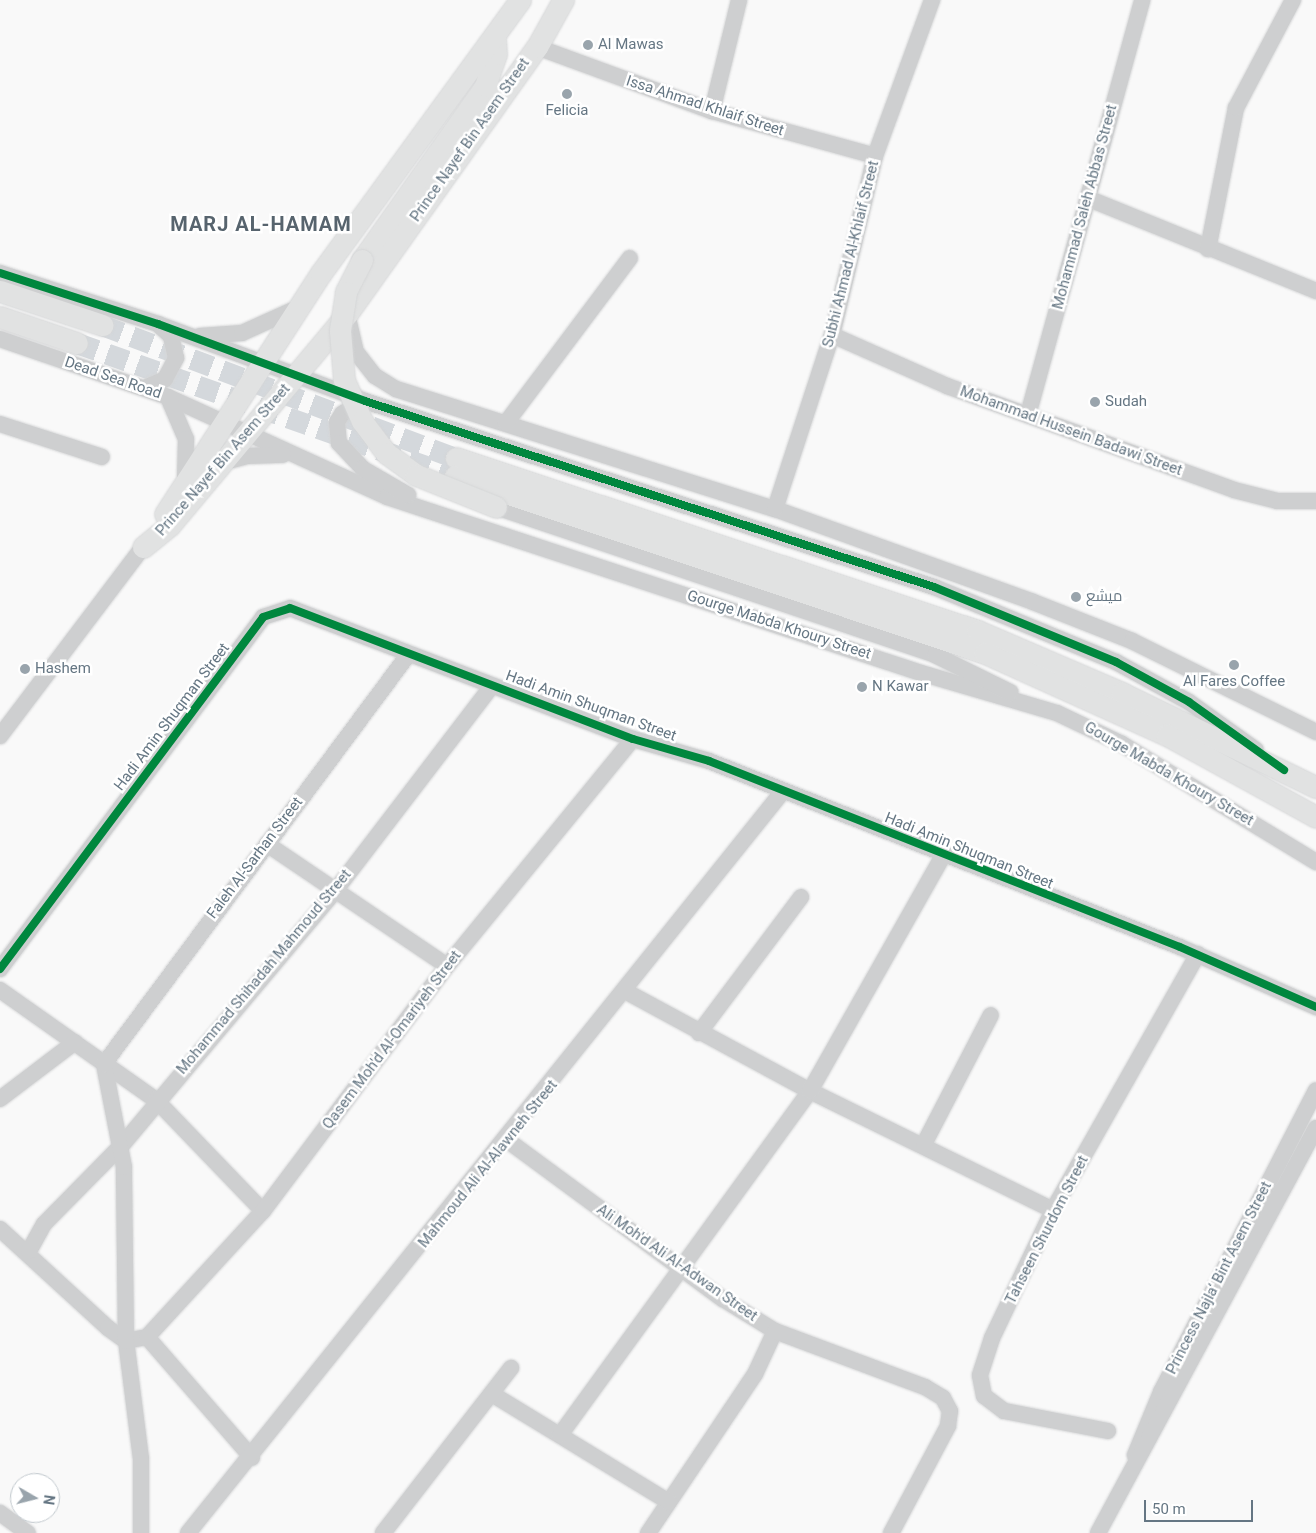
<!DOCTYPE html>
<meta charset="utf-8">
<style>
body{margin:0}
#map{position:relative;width:1316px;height:1533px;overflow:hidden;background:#f9f9f9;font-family:Roboto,Cairo,sans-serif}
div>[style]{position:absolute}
.major-tunnel>*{height:21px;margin-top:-10.5px;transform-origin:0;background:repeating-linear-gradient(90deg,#d4d8dc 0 21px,transparent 0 32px)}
.roads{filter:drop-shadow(0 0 1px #d5d6d7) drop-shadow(0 0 1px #d5d6d7)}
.minor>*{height:16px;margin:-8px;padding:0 8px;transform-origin:8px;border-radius:8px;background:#cecfd0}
.major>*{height:21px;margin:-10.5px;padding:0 10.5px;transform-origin:10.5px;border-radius:10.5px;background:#e1e2e2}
.bridges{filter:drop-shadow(0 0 1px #d5d6d7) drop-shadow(0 0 1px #d5d6d7)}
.major-bridge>*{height:21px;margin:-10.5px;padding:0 10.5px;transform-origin:10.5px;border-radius:10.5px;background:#e1e2e2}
.cycleway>*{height:8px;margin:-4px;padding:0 4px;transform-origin:4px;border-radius:4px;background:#00873e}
.dots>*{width:14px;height:14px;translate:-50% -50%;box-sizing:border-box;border:2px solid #fff;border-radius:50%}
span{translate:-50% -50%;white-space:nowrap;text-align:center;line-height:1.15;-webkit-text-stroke:5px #fff;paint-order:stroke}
.poi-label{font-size:15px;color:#657683}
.left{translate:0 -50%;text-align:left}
.street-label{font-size:15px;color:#657683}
.district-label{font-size:20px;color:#57646e;font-weight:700;letter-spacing:1px}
.north{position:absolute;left:10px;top:1473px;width:50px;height:50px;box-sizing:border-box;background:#fff;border:1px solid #c1c8cd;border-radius:50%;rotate:98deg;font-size:14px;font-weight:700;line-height:20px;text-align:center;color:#657683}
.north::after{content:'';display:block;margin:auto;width:18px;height:22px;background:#99a4ac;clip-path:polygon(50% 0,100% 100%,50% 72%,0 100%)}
.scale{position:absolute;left:1144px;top:1500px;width:109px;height:22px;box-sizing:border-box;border:2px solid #657683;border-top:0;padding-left:6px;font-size:15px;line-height:18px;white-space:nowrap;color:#657683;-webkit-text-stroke:4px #fff;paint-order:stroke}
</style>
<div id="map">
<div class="major-tunnel">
<div style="left:102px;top:325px;width:378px;rotate:20.6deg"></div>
<div style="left:77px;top:343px;width:401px;rotate:19.4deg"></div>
</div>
<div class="roads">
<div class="minor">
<div style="left:537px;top:47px;width:186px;rotate:20.1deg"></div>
<div style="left:712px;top:111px;width:169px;rotate:15.4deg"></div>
<div style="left:712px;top:111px;width:114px;rotate:-76.3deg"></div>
<div style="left:1087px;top:198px;width:247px;rotate:22.1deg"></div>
<div style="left:1208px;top:249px;width:144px;rotate:-78.8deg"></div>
<div style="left:1236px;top:108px;width:122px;rotate:-62.2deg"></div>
<div style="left:0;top:273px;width:166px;rotate:17.9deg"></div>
<div style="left:158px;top:324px;width:221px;rotate:20.4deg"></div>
<div style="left:365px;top:401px;width:599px;rotate:18.1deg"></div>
<div style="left:934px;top:587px;width:197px;rotate:22.4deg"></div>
<div style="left:1116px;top:662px;width:83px;rotate:28.7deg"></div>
<div style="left:1189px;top:702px;width:82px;rotate:35.6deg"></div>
<div style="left:348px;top:318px;width:35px;rotate:77deg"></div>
<div style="left:356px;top:352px;width:31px;rotate:52deg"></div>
<div style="left:375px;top:376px;width:25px;rotate:32deg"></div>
<div style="left:396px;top:389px;width:398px;rotate:17.6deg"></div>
<div style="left:775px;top:509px;width:274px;rotate:19.8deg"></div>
<div style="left:1033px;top:602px;width:106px;rotate:21.5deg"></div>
<div style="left:1132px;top:641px;width:205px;rotate:26.3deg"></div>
<div style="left:832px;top:335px;width:126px;rotate:23.9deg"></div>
<div style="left:947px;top:386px;width:305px;rotate:19.9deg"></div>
<div style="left:1234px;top:490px;width:44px;rotate:14.3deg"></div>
<div style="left:1277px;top:501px;width:39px"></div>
<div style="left:200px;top:336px;width:42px;rotate:-4.1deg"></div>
<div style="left:242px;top:333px;width:60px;rotate:-24.4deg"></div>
<div style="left:0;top:339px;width:178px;rotate:19deg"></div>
<div style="left:168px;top:397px;width:241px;rotate:24.5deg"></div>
<div style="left:387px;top:497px;width:562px;rotate:18.24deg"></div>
<div style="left:921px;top:673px;width:142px;rotate:16.4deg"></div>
<div style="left:1057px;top:713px;width:72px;rotate:25.5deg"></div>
<div style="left:1122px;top:744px;width:227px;rotate:31.3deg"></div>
<div style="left:144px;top:388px;width:23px;rotate:-23deg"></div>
<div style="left:165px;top:379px;width:24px;rotate:-62deg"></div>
<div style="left:176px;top:358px;width:23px;rotate:-103deg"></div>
<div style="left:171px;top:336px;width:15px;rotate:-138deg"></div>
<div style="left:168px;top:397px;width:46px;rotate:66.8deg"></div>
<div style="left:186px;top:439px;width:41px;rotate:91.4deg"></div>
<div style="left:365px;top:401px;width:26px;rotate:151deg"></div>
<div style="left:342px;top:414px;width:9px;rotate:122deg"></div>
<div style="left:337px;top:422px;width:21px;rotate:85deg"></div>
<div style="left:339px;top:443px;width:35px;rotate:47deg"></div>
<div style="left:363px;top:469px;width:52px;rotate:30deg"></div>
<div style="left:1028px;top:415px;width:430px;rotate:-74.6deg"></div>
<div style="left:506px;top:423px;width:206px;rotate:-53.1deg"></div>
<div style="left:0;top:424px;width:107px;rotate:17.9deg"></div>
<div style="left:221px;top:463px;width:27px;rotate:-15deg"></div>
<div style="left:247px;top:456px;width:36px;rotate:-2deg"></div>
<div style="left:496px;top:507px;width:463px;rotate:18.6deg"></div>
<div style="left:935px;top:655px;width:84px;rotate:26.3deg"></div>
<div style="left:775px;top:509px;width:183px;rotate:-71.9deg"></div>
<div style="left:832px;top:335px;width:184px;rotate:-76.5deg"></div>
<div style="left:875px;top:156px;width:166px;rotate:-69.9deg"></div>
<div style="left:0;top:736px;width:237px;rotate:-52.9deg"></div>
<div style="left:267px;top:844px;width:217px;rotate:34.1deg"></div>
<div style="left:0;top:969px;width:439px;rotate:-53.2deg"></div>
<div style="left:263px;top:617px;width:28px;rotate:-18deg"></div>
<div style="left:290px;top:608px;width:367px;rotate:20.9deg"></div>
<div style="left:633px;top:739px;width:79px;rotate:16.1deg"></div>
<div style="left:709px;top:761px;width:506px;rotate:21.55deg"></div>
<div style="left:1180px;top:947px;width:149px;rotate:23.8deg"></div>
<div style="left:0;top:990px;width:191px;rotate:35.2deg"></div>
<div style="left:156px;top:1100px;width:154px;rotate:46.1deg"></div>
<div style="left:625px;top:991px;width:210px;rotate:28.4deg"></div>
<div style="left:810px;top:1091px;width:271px;rotate:26.1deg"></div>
<div style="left:699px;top:1033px;width:170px;rotate:-53.1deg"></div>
<div style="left:0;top:1099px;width:94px;rotate:-37.2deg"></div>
<div style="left:507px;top:1140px;width:268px;rotate:36.4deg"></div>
<div style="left:723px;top:1299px;width:61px;rotate:31.6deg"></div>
<div style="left:775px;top:1331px;width:47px;rotate:114.9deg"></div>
<div style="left:755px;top:1374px;width:192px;rotate:123.9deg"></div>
<div style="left:924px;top:1144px;width:145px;rotate:-62.6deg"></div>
<div style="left:0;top:1229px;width:147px;rotate:42.5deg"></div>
<div style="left:108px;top:1328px;width:22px;rotate:36deg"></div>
<div style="left:126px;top:1341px;width:21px;rotate:-11deg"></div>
<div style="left:147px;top:1337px;width:160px;rotate:49deg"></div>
<div style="left:29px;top:1251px;width:31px;rotate:-61deg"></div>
<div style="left:44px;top:1224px;width:111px;rotate:-45.4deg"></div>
<div style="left:122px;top:1145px;width:331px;rotate:-50deg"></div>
<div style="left:335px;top:891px;width:258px;rotate:-52.6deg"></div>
<div style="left:775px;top:1331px;width:160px;rotate:20.5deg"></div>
<div style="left:925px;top:1387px;width:21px;rotate:31deg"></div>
<div style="left:943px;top:1398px;width:15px;rotate:62deg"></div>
<div style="left:950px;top:1411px;width:15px;rotate:98deg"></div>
<div style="left:948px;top:1426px;width:121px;rotate:118deg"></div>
<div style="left:147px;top:1337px;width:171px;rotate:-47.4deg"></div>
<div style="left:263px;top:1211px;width:306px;rotate:-53.1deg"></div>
<div style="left:447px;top:966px;width:293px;rotate:-50.7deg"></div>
<div style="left:492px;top:1394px;width:207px;rotate:31.4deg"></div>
<div style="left:1108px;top:1431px;width:106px;rotate:-169.1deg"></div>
<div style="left:1004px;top:1411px;width:25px;rotate:-143deg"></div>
<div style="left:984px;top:1396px;width:21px;rotate:-101deg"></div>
<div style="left:980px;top:1375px;width:39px;rotate:-72deg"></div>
<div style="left:992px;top:1338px;width:142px;rotate:-64.5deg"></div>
<div style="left:1053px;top:1210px;width:294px;rotate:-60.5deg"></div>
<div style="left:560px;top:1435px;width:425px;rotate:-54deg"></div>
<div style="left:810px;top:1091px;width:272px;rotate:-60.5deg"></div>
<div style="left:1135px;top:1455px;width:68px;rotate:-67.6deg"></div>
<div style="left:1161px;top:1392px;width:339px;rotate:-62.8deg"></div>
<div style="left:0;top:1513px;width:34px;rotate:36deg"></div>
<div style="left:141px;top:1533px;width:74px;rotate:-90deg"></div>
<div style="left:141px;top:1459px;width:119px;rotate:-97.2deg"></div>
<div style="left:126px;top:1341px;width:174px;rotate:-90.7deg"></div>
<div style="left:124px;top:1167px;width:105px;rotate:-101deg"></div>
<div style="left:104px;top:1064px;width:510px;rotate:-53.38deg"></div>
<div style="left:188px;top:1533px;width:951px;rotate:-51.27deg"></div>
<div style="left:383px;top:1533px;width:209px;rotate:-52.2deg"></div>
<div style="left:1098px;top:1533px;width:460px;rotate:-61.7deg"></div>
</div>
<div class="major">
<div style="left:362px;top:260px;width:213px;rotate:-54.7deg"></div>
<div style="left:485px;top:86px;width:34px;rotate:-71deg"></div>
<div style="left:496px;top:54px;width:16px;rotate:-94deg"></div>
<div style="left:0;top:291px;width:108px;rotate:18.4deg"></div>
<div style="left:0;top:317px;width:81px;rotate:18.7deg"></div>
<div style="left:456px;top:458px;width:550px;rotate:18.34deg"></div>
<div style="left:978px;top:631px;width:157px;rotate:23.3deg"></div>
<div style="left:1122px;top:693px;width:216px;rotate:25.9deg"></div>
<div style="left:455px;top:476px;width:559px;rotate:18.47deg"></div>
<div style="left:985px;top:653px;width:200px;rotate:24.3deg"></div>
<div style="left:1167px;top:735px;width:170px;rotate:28.8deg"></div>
<div style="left:165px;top:514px;width:287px;rotate:-57.1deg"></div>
<div style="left:321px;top:273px;width:338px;rotate:-53.9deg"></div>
<div style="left:143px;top:547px;width:35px;rotate:-39deg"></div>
<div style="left:170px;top:525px;width:275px;rotate:-50deg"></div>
<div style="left:347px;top:314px;width:328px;rotate:-54.6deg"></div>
<div style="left:537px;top:47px;width:54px;rotate:-61deg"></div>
</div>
</div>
<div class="bridges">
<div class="major-bridge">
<div style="left:362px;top:260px;width:36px;rotate:117deg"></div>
<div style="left:346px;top:292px;width:39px;rotate:99deg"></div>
<div style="left:340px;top:331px;width:49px;rotate:85.3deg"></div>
<div style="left:344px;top:380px;width:45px;rotate:66.3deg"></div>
<div style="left:362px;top:421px;width:40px;rotate:53deg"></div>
<div style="left:386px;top:453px;width:37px;rotate:36deg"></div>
<div style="left:416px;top:475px;width:86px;rotate:21.8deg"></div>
</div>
</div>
<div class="cycleway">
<div style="left:0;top:273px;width:166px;rotate:17.9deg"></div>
<div style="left:158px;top:324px;width:221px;rotate:20.4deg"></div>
<div style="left:365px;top:401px;width:599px;rotate:18.1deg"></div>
<div style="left:934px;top:587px;width:197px;rotate:22.4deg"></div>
<div style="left:1116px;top:662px;width:83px;rotate:28.7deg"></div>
<div style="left:1189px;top:702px;width:117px;rotate:35.6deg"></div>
<div style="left:0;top:969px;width:439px;rotate:-53.2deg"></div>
<div style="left:263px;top:617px;width:28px;rotate:-18deg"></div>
<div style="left:290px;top:608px;width:367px;rotate:20.9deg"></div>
<div style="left:633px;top:739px;width:79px;rotate:16.1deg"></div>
<div style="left:709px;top:761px;width:506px;rotate:21.55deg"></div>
<div style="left:1180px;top:947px;width:149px;rotate:23.8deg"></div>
</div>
<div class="dots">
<div style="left:588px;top:45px;background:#99a4ac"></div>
<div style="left:567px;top:94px;background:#99a4ac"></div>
<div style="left:1095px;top:402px;background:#99a4ac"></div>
<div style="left:1076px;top:597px;background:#99a4ac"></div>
<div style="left:1234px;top:665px;background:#99a4ac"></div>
<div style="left:25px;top:669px;background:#99a4ac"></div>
<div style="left:862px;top:687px;background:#99a4ac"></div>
</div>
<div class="poi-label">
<span class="left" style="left:598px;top:45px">Al Mawas</span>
<span style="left:567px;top:111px">Felicia</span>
<span class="left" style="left:1105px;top:402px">Sudah</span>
<span class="left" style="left:1086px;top:597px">ميشع</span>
<span class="left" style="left:35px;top:669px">Hashem</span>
<span style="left:1234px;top:682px">Al Fares Coffee</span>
<span class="left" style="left:872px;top:687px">N Kawar</span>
</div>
<div class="street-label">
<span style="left:705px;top:106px;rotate:18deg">Issa Ahmad Khlaif Street</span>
<span style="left:470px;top:140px;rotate:-55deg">Prince Nayef Bin Asem Street</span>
<span style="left:1085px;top:207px;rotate:-75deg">Mohammad Saleh Abbas Street</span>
<span style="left:851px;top:254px;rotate:-76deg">Subhi Ahmad Al-Khlaif Street</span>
<span style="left:113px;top:378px;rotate:19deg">Dead Sea Road</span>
<span style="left:1071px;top:431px;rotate:20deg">Mohammad Hussein Badawi Street</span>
<span style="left:223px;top:460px;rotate:-49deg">Prince Nayef Bin Asem Street</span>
<span style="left:779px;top:625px;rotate:18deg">Gourge Mabda Khoury Street</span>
<span style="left:591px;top:706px;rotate:20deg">Hadi Amin Shuqman Street</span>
<span style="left:172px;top:717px;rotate:-53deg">Hadi Amin Shuqman Street</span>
<span style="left:1169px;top:774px;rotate:30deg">Gourge Mabda Khoury Street</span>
<span style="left:969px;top:851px;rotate:22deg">Hadi Amin Shuqman Street</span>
<span style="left:255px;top:858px;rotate:-53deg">Faleh Al-Sarhan Street</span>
<span style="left:264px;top:972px;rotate:-50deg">Mohammad Shihadah Mahmoud Street</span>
<span style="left:392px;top:1040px;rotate:-53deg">Qasem Moh'd Al-Omariyeh Street</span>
<span style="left:488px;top:1164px;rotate:-51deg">Mahmoud Ali Al-Alawneh Street</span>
<span style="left:1047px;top:1230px;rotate:-63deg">Tahseen Shurdom Street</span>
<span style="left:677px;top:1263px;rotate:35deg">Ali Moh'd Ali Al-Adwan Street</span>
<span style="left:1219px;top:1278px;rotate:-63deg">Princess Najla‘ Bint Asem Street</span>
</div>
<div class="district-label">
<span style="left:261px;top:224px">MARJ AL-HAMAM</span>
</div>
<div class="north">N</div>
<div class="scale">50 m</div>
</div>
